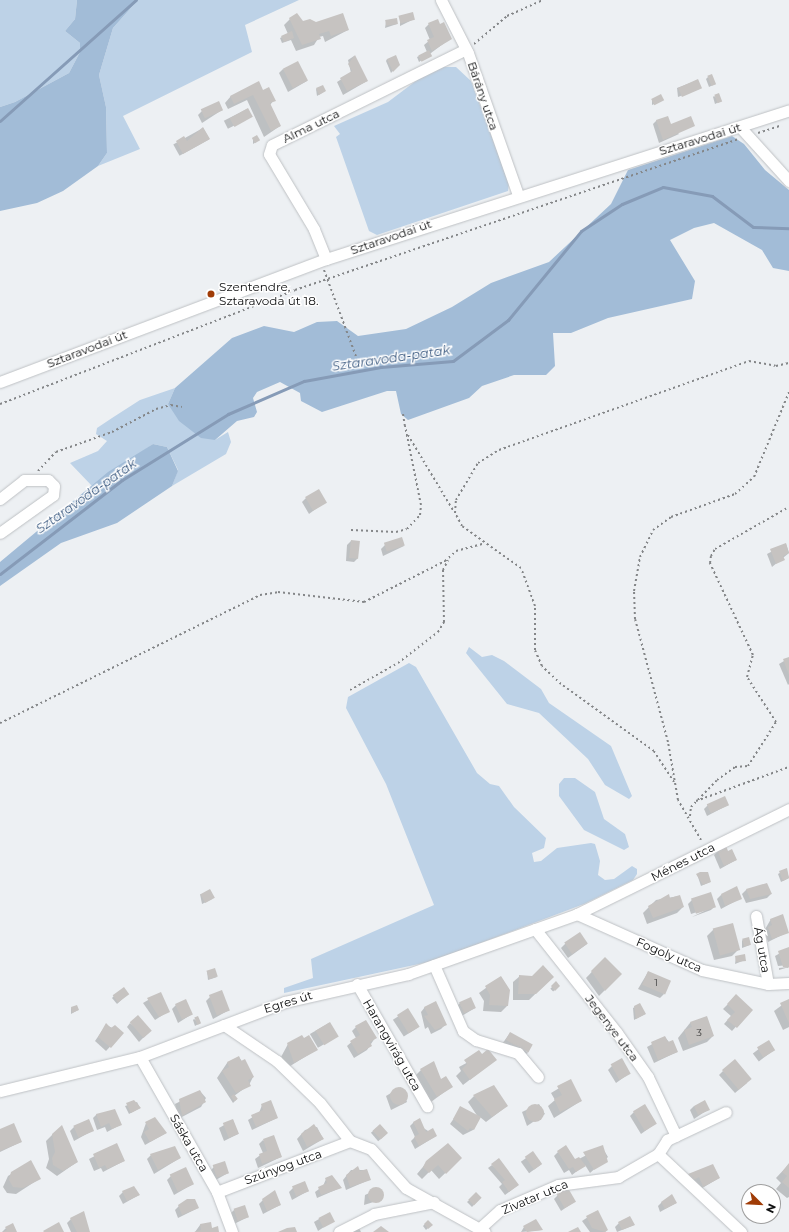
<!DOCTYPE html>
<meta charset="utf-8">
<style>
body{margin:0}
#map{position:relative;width:789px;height:1232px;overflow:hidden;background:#edf0f3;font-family:Montserrat,sans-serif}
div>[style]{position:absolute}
.green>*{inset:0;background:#bdd2e7}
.forest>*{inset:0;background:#a2bcd7}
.shadow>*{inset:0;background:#0003;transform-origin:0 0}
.stream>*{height:3px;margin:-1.5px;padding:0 1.5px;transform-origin:1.5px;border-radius:1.5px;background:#869bb7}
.building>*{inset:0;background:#c6c3c1;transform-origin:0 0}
.round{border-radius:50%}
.path>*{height:2px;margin-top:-1px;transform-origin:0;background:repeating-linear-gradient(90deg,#848688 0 2px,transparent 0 5px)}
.roads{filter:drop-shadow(0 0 1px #bec1c4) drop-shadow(0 0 1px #bec1c4)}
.minor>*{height:11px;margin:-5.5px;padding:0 5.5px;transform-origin:5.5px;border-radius:5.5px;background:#fff}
.dots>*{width:11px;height:11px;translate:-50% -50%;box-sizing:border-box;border:2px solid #fff;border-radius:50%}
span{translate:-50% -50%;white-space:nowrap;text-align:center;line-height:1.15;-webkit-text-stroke:3px #fff;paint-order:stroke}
.number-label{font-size:10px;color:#3c3c3c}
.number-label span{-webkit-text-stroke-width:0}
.street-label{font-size:12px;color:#0e0f10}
.poi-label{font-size:12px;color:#0e0f10}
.left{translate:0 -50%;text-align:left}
.water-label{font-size:13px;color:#35557d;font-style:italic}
.north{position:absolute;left:741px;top:1184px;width:40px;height:40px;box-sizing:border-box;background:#fff;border:1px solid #9f9f9f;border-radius:50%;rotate:114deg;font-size:11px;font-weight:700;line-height:16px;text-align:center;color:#0e0f10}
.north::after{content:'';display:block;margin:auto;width:14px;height:18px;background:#a03c07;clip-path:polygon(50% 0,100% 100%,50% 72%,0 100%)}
</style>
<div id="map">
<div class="green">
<div style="clip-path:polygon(0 0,77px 0,75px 19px,65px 31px,80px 43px,80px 52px,69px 73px,15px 102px,0 107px)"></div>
<div style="clip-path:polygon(138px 0,299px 0,245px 25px,252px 52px,123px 116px,140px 149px,98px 166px,107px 153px,106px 107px,99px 75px,113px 28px)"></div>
<div style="clip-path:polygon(443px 67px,456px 67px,471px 81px,509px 183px,508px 191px,377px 235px,369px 231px,336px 137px,340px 134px,334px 126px,388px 102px,429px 71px)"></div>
<div style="clip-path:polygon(175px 388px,168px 404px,215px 440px,228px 432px,231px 442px,226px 454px,172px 486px,178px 470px,167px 447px,153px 444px,92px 486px,70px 463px,98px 451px,107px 441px,96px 434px,97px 428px,112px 418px,140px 400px)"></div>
<div style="clip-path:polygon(469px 647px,482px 657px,492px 655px,504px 661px,541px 689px,549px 703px,611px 746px,632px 796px,629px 799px,605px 785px,588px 759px,539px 713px,507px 704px,466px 653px)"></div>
<div style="clip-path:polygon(409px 663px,416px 667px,477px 773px,490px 784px,499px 786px,514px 807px,546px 838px,544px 848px,532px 853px,534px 862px,541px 861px,557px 848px,591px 843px,595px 844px,600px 861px,598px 875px,605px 880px,614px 879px,632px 866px,637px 869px,637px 874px,633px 880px,584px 904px,433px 961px,284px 993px,284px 988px,313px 978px,311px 959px,434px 905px,386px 784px,346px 708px,348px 697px)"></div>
<div style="clip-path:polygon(564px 778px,575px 778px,595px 792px,604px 819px,625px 834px,629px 847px,624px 850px,584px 830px,559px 796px,559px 784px)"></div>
</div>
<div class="forest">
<div style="clip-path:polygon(77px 0,138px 0,113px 28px,99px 75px,106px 107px,107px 153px,98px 166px,63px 191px,37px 203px,0 211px,0 107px,15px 102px,69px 73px,80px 52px,80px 43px,65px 31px,75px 19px)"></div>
<div style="clip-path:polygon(732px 136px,744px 144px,765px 170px,789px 190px,789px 271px,773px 268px,762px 250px,714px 223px,694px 228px,670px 240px,695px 281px,692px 299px,608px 318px,571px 333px,553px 333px,555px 366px,546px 375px,514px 375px,482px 386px,469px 398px,408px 420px,401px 414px,396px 391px,387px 391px,322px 412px,301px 401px,300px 393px,280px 382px,257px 392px,253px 398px,257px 412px,254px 417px,237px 421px,215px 440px,201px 438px,179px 421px,168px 404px,175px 388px,232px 338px,264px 326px,294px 332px,317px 322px,337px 321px,358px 336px,406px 329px,452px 307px,491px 283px,549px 262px,611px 204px,628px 170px)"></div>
<div style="clip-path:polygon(153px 444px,167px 447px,178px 471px,172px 486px,117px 523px,61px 543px,0 586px,0 562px,108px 472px)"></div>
</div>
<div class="shadow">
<div style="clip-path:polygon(400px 18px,414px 19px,400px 26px)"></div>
<div style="clip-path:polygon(290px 19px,303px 22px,348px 30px,325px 42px,323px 36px,319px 37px,314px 45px,296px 51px,291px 40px,282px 43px,280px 38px,288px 34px,284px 25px)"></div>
<div style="clip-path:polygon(386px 22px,397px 24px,385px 28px)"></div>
<div style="clip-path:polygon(429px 24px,440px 25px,451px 38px,419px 62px,417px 57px,427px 52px,424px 45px,430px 40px,425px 28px)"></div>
<div style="clip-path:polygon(354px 56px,367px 81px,343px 95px,337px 82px,351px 73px,348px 60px)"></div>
<div style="clip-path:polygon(387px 59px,399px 64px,391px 73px,386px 61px)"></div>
<div style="clip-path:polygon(283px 69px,307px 81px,288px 92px,279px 73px)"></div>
<div style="clip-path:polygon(708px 77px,715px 84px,709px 87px,706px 79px)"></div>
<div style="clip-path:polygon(698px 80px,699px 89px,678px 97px,677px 88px)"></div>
<div style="clip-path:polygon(316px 89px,325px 91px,317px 96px)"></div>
<div style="clip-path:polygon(263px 91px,274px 100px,270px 105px,280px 126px,264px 137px,247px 100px,228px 109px,225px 103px,231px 96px)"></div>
<div style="clip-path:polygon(714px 96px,721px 101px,715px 104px,713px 97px)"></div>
<div style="clip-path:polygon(652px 99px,663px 100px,652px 105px)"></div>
<div style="left:247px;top:109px;width:9px;height:26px;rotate:63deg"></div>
<div style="clip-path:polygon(222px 110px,202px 123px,198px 115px,202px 111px)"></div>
<div style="clip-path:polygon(657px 120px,670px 125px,679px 134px,659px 143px,653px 124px)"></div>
<div style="left:203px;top:128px;width:13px;height:34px;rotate:61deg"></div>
<div style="clip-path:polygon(253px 138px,259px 140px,253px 144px)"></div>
<div style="clip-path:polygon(306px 498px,325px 502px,309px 514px,302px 502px)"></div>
<div style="clip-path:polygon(351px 541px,358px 558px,354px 562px,346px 561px,347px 545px)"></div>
<div style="clip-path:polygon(786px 544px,789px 553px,772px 567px,767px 554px)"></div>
<div style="clip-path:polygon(385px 545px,404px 546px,383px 556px,381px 549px)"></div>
<div style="clip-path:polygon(789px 658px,789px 684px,788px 685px,779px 664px)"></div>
<div style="clip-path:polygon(708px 805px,728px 805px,707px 816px,704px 809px)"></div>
<div style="clip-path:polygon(718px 851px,728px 852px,736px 860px,720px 869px,714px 855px)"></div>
<div style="clip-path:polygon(786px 869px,789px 878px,781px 882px,778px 874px)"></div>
<div style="clip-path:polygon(697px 874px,710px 882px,701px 886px)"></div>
<div style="clip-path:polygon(766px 884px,771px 894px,767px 898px,746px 903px,742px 894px,746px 890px)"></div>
<div style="clip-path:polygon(200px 894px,212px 899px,202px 904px)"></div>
<div style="clip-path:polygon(721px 895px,741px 898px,721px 909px,717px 899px)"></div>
<div style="clip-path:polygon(679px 896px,683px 907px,677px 913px,647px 924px,643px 913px,656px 900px)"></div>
<div style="clip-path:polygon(692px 900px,715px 906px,711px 910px,692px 917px,712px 907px,691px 914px,688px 904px)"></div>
<div style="clip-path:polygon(771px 919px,788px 932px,768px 942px,764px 931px)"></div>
<div style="clip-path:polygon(714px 929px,739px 949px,732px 956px,714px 960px,707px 936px)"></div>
<div style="clip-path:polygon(742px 940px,750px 945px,742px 948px)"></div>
<div style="clip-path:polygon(565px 944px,587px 944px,568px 958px,561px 948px)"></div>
<div style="clip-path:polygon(789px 948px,789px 965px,778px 966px,775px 956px)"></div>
<div style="clip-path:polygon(736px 957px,745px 960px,735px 964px)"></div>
<div style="clip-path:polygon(605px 958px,621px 974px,599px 996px,586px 978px)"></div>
<div style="clip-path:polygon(789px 967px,779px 970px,779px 968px)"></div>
<div style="clip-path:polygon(207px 971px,217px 977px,208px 980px)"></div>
<div style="clip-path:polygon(648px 972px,664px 994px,660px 998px,638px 989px)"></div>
<div style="clip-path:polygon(520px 976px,553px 977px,529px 1000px,513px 1000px,513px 982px)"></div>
<div style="clip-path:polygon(501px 977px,509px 990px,507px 1006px,501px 1012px,483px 1011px,484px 1001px,479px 993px)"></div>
<div style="left:556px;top:983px;width:4px;height:8px;rotate:45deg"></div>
<div style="clip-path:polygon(160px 993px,169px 1011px,155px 1020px,143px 1003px)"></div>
<div style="clip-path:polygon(128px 994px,117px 1004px,112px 998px,114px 996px)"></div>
<div style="clip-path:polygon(210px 997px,229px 1010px,213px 1019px,206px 1001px)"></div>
<div style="clip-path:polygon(732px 1000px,751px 1010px,732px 1031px,724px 1024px,731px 1016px,723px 1009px)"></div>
<div style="clip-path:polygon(789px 1000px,789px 1027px,783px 1030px,774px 1011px)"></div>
<div style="clip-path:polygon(460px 1003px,475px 1008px,460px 1017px,456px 1007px)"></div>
<div style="clip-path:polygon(176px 1005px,192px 1014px,178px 1023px,172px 1009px)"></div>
<div style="clip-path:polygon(425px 1007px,445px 1025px,441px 1029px,431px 1034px,428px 1027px,425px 1029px,421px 1012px)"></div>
<div style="clip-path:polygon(635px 1007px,645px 1014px,634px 1020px,633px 1008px)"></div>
<div style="clip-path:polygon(71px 1008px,78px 1010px,71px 1014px)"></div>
<div style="left:408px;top:1010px;width:20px;height:18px;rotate:57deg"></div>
<div style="clip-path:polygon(706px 1017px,713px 1036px,707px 1042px,683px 1051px,678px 1038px,690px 1023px)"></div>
<div style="clip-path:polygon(194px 1019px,200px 1023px,195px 1026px,193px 1020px)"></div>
<div style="clip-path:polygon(130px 1023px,146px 1035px,139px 1042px,127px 1027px)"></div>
<div style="left:329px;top:1023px;width:16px;height:22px;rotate:60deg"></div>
<div style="clip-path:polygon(106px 1025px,123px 1033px,106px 1051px,95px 1041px)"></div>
<div style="clip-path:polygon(356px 1027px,375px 1038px,367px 1050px,354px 1058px,347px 1046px,356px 1038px,352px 1031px)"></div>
<div style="clip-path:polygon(510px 1033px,528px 1053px,526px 1054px,502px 1044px)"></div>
<div style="clip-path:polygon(665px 1037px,677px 1052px,654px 1063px,647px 1047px)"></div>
<div style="left:768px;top:1042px;width:10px;height:19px;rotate:53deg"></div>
<div style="clip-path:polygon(288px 1044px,316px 1050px,287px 1068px,281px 1057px)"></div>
<div style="clip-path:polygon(481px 1055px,495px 1060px,463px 1085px,456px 1076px,461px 1071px,459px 1067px)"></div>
<div style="clip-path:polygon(239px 1057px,253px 1077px,249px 1085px,234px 1096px,237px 1099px,233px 1103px,217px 1078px,227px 1063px)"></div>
<div style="clip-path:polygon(612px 1066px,630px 1073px,616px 1083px,608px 1070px)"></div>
<div style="clip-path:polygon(421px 1070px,451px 1087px,431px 1102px,415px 1076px)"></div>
<div style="clip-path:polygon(723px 1071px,747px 1083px,735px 1093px,719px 1075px)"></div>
<div style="clip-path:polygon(571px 1081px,581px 1101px,554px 1118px,548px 1106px,555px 1100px,551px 1093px)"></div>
<div style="clip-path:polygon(401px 1087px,407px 1102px,391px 1110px,386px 1096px)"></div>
<div style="clip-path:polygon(200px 1091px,206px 1098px,201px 1107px,178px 1119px,175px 1104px)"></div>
<div style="clip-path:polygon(474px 1096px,507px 1106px,486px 1122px,480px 1117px,473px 1130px,463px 1135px,450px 1124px,461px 1108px,478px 1117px,468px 1102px)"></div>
<div style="clip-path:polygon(137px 1102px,140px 1108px,129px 1114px,125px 1106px)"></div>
<div style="clip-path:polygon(539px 1104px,545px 1114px,527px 1126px,522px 1112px)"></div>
<div style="clip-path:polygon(262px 1105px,277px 1118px,252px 1130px,248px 1120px,259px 1113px)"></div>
<div style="clip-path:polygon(694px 1106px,709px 1109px,694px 1119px,690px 1110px)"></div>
<div style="clip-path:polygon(634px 1112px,656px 1123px,641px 1134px,630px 1116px)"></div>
<div style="clip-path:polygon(97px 1114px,120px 1125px,107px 1132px,105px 1127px,97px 1130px,93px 1118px)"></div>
<div style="clip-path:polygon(233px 1120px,238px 1134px,224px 1141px,219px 1128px)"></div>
<div style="clip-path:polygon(414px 1122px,436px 1136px,415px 1149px,411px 1141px,415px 1137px,410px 1126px)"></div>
<div style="clip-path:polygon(146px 1123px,166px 1133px,145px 1145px,141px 1137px)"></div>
<div style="left:380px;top:1125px;width:11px;height:12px;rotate:49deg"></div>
<div style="clip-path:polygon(74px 1127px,92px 1131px,74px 1141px,70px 1131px)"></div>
<div style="clip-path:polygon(317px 1127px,323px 1139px,303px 1151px,297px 1139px,305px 1130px)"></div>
<div style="clip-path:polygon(0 1130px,21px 1142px,0 1152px)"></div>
<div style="clip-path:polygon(53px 1134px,77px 1162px,57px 1176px,46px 1168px,49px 1159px,46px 1141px)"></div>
<div style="clip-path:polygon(263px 1140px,281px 1157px,258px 1168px,255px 1159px,263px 1153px,259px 1144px)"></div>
<div style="clip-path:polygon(116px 1145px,124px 1161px,103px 1172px,101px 1168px,94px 1171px,89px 1159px)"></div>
<div style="clip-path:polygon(602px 1147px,608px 1157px,590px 1173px,585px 1165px,572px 1175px,569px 1170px,564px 1173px,554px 1156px,558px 1152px,575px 1161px)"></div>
<div style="left:533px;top:1153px;width:14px;height:15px;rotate:54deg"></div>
<div style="clip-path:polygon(151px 1155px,180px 1158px,154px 1174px,147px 1159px)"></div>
<div style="clip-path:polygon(461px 1158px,439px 1179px,431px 1170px,422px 1179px,417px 1174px,427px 1162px)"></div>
<div style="clip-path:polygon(31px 1161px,39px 1179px,16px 1194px,7px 1193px,3px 1187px,8px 1176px)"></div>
<div style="clip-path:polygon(789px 1164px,789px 1197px,787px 1198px,776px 1189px,781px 1183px,776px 1178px)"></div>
<div style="clip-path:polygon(492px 1165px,518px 1185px,505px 1195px,499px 1187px,502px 1184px,488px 1168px)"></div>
<div style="clip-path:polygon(214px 1167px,228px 1173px,214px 1181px,210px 1171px)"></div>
<div style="clip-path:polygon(351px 1170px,366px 1170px,369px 1180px,346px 1190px,343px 1180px)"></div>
<div style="clip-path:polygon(689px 1175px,719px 1178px,699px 1190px,695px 1181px,688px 1184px,685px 1179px)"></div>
<div style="clip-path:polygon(171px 1176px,193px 1184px,174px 1195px,167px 1180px)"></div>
<div style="clip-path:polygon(326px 1179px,340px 1188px,317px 1198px,315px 1192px,323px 1186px)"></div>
<div style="clip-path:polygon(293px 1188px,308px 1191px,292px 1200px,289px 1192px)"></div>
<div style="clip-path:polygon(380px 1188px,383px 1199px,364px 1205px,365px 1195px)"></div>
<div style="clip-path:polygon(123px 1192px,139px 1195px,123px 1204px,119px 1196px)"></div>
<div style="clip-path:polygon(476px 1194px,480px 1198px,472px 1207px,467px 1202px)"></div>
<div style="clip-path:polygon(558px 1195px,574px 1202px,561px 1211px,554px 1199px)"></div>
<div style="clip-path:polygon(263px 1200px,280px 1205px,263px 1214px,259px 1204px)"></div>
<div style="clip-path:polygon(662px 1202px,676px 1203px,660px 1212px,658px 1206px)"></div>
<div style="clip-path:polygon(179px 1206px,198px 1208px,178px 1218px,175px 1210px)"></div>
<div style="clip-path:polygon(234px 1210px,248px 1217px,234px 1224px,230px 1214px)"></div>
<div style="clip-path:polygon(597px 1211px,607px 1230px,605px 1232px,590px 1232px,582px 1221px)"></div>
<div style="clip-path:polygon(329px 1213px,333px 1221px,318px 1231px,314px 1222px)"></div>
<div style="clip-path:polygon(71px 1219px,89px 1232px,71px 1232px,67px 1223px)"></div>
<div style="clip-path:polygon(428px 1221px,431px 1225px,426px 1230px,423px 1226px)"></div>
<div style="clip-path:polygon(619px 1223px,634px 1225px,617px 1232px,615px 1227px)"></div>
<div style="clip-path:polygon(210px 1224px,211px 1229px,218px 1232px,195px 1232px,200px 1225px)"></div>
<div style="clip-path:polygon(358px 1226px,361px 1232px,351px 1232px,351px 1231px)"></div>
<div style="clip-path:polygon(524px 1227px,542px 1230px,521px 1232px)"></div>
<div style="clip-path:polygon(6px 1228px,16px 1232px,2px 1232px)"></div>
</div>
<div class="stream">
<div style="left:0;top:121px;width:182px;rotate:-41.7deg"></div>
<div style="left:0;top:574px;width:154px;rotate:-37.6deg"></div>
<div style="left:122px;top:480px;width:125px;rotate:-31.9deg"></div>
<div style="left:228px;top:414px;width:83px;rotate:-23.5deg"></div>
<div style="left:304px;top:381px;width:78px;rotate:-10.3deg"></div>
<div style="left:381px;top:367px;width:72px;rotate:-4.8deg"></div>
<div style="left:453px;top:361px;width:69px;rotate:-36.7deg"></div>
<div style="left:508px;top:320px;width:115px;rotate:-50.6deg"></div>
<div style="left:581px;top:231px;width:49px;rotate:-33.4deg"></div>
<div style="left:622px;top:204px;width:44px;rotate:-22.5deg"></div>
<div style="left:663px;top:187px;width:50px;rotate:10.4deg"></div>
<div style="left:712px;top:196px;width:51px;rotate:37.1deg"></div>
<div style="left:753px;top:227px;width:36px;rotate:2deg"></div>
</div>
<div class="building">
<div style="left:413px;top:12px;width:8px;height:15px;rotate:76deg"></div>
<div style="clip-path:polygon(297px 13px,303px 21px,310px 19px,316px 22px,343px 13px,349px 30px,331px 36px,329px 31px,319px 34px,321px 39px,302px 45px,289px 18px)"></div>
<div style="left:397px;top:18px;width:6px;height:12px;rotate:81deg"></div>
<div style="clip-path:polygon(438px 19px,440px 24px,444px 22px,452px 39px,432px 51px,427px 40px,434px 37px,428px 23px)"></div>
<div style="clip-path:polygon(292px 31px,294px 38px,284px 42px,281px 36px)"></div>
<div style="left:429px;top:50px;width:7px;height:12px;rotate:63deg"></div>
<div style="clip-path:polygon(355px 55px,368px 81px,347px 91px,340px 78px,352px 71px,348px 64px)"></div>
<div style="clip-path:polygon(396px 55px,400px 65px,393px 72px,387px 59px)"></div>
<div style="left:298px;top:61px;width:22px;height:17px;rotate:63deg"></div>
<div style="left:712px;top:74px;width:11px;height:5px;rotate:68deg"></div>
<div style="left:698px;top:79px;width:10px;height:22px;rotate:66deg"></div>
<div style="clip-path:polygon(259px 81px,263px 90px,269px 87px,276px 101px,270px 103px,281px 126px,271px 131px,253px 95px,234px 104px,230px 96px)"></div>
<div style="clip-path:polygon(323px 85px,326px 91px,319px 95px,316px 88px)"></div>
<div style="left:719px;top:93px;width:9px;height:5px;rotate:69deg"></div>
<div style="left:661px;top:94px;width:7px;height:11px;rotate:63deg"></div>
<div style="left:219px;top:101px;width:10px;height:20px;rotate:66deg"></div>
<div style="left:248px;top:108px;width:10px;height:21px;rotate:61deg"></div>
<div style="clip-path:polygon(668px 116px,671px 124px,691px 116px,695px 126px,663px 140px,656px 120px)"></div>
<div style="clip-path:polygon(203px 127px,210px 139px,183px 154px,176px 141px,184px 136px,187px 141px)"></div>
<div style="left:257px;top:135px;width:6px;height:6px;rotate:59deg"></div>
<div style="left:319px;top:489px;width:16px;height:16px;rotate:60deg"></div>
<div style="left:402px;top:537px;width:9px;height:19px;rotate:72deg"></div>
<div style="left:351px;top:540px;width:9px;height:18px;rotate:6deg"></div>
<div style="clip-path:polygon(786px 543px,789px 553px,783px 556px,785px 560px,776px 564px,770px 549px)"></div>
<div style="clip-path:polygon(789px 657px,789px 675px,783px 659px)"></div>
<div style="left:725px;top:796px;width:10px;height:20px;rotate:66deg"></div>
<div style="clip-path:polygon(726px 846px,728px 851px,732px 849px,737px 860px,724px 866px,717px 850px)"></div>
<div style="clip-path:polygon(787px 868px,789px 878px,783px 881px,779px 871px)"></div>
<div style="clip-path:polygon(700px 872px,708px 872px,711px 882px,703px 885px,696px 874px)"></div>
<div style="clip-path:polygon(767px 883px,772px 894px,750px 899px,746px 889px)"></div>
<div style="clip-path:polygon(737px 886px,742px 899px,725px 906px,721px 894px)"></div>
<div style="left:210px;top:889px;width:10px;height:11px;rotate:61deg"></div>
<div style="left:711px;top:892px;width:16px;height:21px;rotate:72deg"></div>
<div style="clip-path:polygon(669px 894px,670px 898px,680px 895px,684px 907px,653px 918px,648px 906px)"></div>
<div style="clip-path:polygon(783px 914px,789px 933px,772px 939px,768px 927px,772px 925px,770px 919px)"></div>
<div style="left:733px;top:923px;width:28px;height:21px;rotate:75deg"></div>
<div style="left:580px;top:932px;width:14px;height:19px;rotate:56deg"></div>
<div style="left:749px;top:937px;width:8px;height:7px;rotate:76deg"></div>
<div style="clip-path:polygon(789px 947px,789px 967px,788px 968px,783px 967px,778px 951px)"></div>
<div style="clip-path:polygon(745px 954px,746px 961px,736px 962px,735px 956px)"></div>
<div style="clip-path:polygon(605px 957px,622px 974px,605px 991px,591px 971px)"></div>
<div style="clip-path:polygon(543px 965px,554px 977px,536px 994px,518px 994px,519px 975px,532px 976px)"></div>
<div style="left:215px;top:968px;width:9px;height:9px;rotate:72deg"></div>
<div style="left:648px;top:971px;width:25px;height:15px;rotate:23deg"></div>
<div style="clip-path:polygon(501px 976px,510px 990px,508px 1006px,489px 1005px,490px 995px,485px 986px)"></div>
<div style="clip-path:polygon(556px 981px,560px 986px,555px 991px,551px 986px)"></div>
<div style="left:124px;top:987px;width:9px;height:14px;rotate:54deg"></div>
<div style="left:222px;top:990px;width:22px;height:14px;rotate:69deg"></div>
<div style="clip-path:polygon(161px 992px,170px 1012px,159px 1017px,147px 998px)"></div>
<div style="clip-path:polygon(736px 994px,753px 1010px,737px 1028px,727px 1020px,735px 1012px,727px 1004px)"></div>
<div style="left:471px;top:997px;width:12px;height:13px;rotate:66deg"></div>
<div style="left:186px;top:999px;width:17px;height:12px;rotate:66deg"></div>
<div style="clip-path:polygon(789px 999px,789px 1023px,780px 1003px)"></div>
<div style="clip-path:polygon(436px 1001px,447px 1025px,435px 1030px,424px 1016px,428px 1015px,424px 1007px)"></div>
<div style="clip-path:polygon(640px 1003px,646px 1014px,636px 1019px,634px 1006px)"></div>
<div style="clip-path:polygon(77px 1005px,79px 1010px,72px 1013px,71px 1007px)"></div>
<div style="left:408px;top:1008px;width:22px;height:13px;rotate:58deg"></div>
<div style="left:138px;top:1015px;width:21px;height:11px;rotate:49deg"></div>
<div style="left:198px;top:1016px;width:8px;height:4px;rotate:67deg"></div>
<div style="clip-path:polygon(707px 1016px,714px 1036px,689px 1045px,684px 1030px,692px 1027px,690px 1022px)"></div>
<div style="clip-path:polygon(366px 1020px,377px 1038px,370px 1042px,372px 1046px,358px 1054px,350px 1041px,360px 1035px,355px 1026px)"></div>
<div style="left:330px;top:1022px;width:17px;height:17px;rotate:59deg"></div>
<div style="clip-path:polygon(106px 1023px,111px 1028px,115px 1025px,124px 1033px,111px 1048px,98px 1037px)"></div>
<div style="left:510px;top:1032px;width:26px;height:9px;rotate:29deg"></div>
<div style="clip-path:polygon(302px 1035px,304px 1038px,309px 1035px,318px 1050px,294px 1063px,287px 1043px)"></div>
<div style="clip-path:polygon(665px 1036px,668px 1042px,673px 1040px,678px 1052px,658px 1060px,651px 1042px)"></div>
<div style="left:769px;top:1040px;width:12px;height:14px;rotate:59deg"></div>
<div style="clip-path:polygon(488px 1049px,497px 1060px,470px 1080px,462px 1069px,467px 1064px,464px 1060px,479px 1050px,482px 1054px)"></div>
<div style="clip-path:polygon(239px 1056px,241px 1061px,245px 1059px,254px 1077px,248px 1080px,251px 1086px,236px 1093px,222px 1071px,229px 1067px,227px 1062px)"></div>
<div style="left:622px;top:1058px;width:18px;height:13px;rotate:61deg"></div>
<div style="left:735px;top:1059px;width:26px;height:17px;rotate:50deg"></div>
<div style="clip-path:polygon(434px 1061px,441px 1079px,446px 1076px,453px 1087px,437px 1097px,420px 1069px)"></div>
<div style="clip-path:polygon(571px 1079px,582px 1101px,560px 1112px,554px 1099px,562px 1095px,557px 1086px)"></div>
<div style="clip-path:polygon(494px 1085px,508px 1106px,492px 1117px,473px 1095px)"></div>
<div class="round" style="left:390px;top:1087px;width:18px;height:18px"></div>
<div style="clip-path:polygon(200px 1090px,206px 1102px,182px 1116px,179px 1099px)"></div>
<div style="left:234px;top:1094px;width:6px;height:4px;rotate:51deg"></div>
<div style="clip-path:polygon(134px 1100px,141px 1108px,131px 1113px,126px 1103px)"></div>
<div style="clip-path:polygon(271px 1100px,278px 1118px,256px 1127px,251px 1115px,263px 1110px,261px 1104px)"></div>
<div style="clip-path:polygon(705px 1100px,710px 1110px,698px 1115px,694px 1106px)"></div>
<div class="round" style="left:526px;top:1104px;width:18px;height:18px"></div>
<div style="left:645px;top:1104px;width:23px;height:14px;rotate:59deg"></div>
<div style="clip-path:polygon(460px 1106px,481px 1117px,474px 1130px,470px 1128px,468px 1131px,453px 1119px)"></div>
<div style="clip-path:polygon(115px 1109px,122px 1125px,112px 1129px,109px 1123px,101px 1127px,96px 1114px)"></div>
<div style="clip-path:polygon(155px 1117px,167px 1133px,150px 1142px,144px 1132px,149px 1129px,145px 1122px)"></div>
<div style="clip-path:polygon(420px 1118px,426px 1132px,433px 1128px,437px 1136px,419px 1146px,414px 1137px,419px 1134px,413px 1122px)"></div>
<div style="left:89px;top:1119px;width:13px;height:17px;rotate:67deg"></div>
<div style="left:233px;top:1119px;width:16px;height:11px;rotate:68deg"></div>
<div style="clip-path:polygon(14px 1123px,22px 1142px,0 1151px,0 1129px)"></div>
<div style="clip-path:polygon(314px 1124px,324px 1139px,307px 1147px,301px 1134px)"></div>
<div style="left:380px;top:1124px;width:12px;height:10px;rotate:48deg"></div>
<div style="clip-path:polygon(62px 1125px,78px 1162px,63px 1171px,53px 1165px,52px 1158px,55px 1152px,52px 1134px)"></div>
<div style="clip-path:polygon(274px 1135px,282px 1157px,262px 1164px,259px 1154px,267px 1151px,263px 1139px)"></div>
<div style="clip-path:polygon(117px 1143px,125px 1161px,107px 1169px,105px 1165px,99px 1168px,93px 1154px)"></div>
<div style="clip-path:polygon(448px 1143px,462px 1158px,446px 1174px,438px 1165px,429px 1173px,423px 1167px,426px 1161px)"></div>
<div style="clip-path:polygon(566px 1145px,575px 1159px,579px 1157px,586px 1166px,576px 1172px,573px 1167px,569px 1169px,557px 1151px)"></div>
<div style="clip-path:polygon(603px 1145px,608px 1162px,594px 1170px,583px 1152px)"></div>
<div style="clip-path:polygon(175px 1146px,181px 1158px,158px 1170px,150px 1154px)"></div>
<div style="left:533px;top:1151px;width:16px;height:10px;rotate:55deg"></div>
<div style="clip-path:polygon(499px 1158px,519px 1185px,509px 1192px,502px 1182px,505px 1180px,491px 1164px)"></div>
<div style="clip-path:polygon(31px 1160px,41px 1179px,23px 1188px,13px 1187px,9px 1180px,11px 1172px)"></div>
<div style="left:225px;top:1161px;width:13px;height:13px;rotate:72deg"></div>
<div style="clip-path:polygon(789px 1163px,789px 1188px,782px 1182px,787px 1176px,782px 1172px)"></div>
<div style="clip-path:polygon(713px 1164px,720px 1178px,703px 1187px,699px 1177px,692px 1181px,688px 1174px)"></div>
<div style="clip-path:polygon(358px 1166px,360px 1171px,367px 1169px,371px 1180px,350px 1187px,346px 1175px)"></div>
<div style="left:186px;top:1167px;width:19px;height:18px;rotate:65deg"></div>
<div style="clip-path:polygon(332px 1175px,342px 1188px,321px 1195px,318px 1187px,327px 1183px,325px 1178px)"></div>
<div style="left:305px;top:1181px;width:11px;height:14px;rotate:68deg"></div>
<div style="clip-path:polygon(134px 1186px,140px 1195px,127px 1201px,122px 1191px)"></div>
<div class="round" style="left:368px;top:1187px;width:16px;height:16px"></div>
<div style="left:568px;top:1188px;width:16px;height:13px;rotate:60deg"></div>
<div style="clip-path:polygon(275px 1190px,281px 1205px,267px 1211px,262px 1199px)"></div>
<div style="left:476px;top:1192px;width:8px;height:11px;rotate:45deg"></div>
<div style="clip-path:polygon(672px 1194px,677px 1203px,665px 1209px,661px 1202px)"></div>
<div style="clip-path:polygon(187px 1199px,195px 1199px,199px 1208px,182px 1215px,178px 1205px)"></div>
<div style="left:245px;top:1205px;width:13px;height:12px;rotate:72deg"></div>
<div style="clip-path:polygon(598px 1210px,608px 1230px,605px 1232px,592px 1228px,586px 1216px)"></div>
<div style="clip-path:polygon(84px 1211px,90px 1232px,77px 1232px,70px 1218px)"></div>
<div style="left:330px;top:1212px;width:11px;height:13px;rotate:63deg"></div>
<div style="clip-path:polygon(630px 1216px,635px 1225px,622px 1230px,618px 1222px)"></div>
<div style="clip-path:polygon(536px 1219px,543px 1230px,527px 1232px,523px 1226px)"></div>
<div style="clip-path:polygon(428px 1220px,433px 1225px,428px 1229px,424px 1224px)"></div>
<div style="clip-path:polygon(59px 1222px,64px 1232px,44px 1232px,43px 1231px)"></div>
<div style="clip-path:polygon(211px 1222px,212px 1228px,218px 1226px,219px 1232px,194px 1232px,201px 1230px,200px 1224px)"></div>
<div style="clip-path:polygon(13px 1223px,17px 1232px,3px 1232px,7px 1230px,5px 1227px)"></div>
<div style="clip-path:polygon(381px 1226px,389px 1232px,373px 1232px)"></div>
<div style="clip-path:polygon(295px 1227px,297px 1232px,278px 1232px,287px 1228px)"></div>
<div style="clip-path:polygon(578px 1227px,581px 1232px,568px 1232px)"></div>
</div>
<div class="path">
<div style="left:474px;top:44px;width:43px;rotate:-40.3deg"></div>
<div style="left:507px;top:16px;width:39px;rotate:-24deg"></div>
<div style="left:758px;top:133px;width:25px;rotate:-18deg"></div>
<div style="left:324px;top:270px;width:98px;rotate:69.7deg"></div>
<div style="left:0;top:404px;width:316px;rotate:-21.1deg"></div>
<div style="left:295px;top:290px;width:468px;rotate:-18.8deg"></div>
<div style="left:403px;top:414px;width:12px;rotate:81deg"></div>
<div style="left:408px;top:435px;width:90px;rotate:59.1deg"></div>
<div style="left:38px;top:471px;width:26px;rotate:-47deg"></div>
<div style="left:56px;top:452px;width:59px;rotate:-19.7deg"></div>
<div style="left:112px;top:432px;width:50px;rotate:-27.6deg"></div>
<div style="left:156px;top:409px;width:16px;rotate:-15deg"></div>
<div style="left:171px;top:405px;width:11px;rotate:10deg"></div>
<div style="left:351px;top:530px;width:45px;rotate:2.5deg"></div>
<div style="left:396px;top:532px;width:11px;rotate:-15deg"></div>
<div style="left:407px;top:529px;width:19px;rotate:-47deg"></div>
<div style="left:420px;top:515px;width:10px;rotate:-84deg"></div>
<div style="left:421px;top:505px;width:81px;rotate:-101.4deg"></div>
<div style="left:350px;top:690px;width:55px;rotate:-29.4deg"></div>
<div style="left:398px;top:663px;width:51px;rotate:-37.8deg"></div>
<div style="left:438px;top:632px;width:12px;rotate:-59deg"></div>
<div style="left:444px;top:622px;width:52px;rotate:-91.1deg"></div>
<div style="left:443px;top:570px;width:11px;rotate:-63deg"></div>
<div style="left:0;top:723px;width:290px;rotate:-26.2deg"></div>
<div style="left:260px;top:595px;width:18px;rotate:-9deg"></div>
<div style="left:278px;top:592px;width:87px;rotate:6.6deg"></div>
<div style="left:364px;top:602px;width:91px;rotate:-26.8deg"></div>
<div style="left:445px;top:561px;width:15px;rotate:-42deg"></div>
<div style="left:456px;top:551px;width:28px;rotate:-15deg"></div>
<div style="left:674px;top:782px;width:37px;rotate:-123deg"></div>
<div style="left:654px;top:751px;width:115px;rotate:-144.2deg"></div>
<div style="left:561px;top:684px;width:26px;rotate:-137deg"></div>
<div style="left:542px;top:666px;width:17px;rotate:-114deg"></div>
<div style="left:535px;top:650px;width:44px;rotate:-90deg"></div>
<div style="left:535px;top:606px;width:40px;rotate:-110.2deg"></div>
<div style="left:521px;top:568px;width:72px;rotate:-144.6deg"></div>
<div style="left:462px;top:526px;width:15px;rotate:-118deg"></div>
<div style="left:455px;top:513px;width:13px;rotate:-86deg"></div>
<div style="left:456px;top:500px;width:43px;rotate:-59.3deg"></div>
<div style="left:478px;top:463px;width:25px;rotate:-32deg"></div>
<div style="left:499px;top:450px;width:265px;rotate:-19.6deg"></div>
<div style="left:749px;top:361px;width:27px;rotate:10deg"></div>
<div style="left:776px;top:366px;width:13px;rotate:-13deg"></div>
<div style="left:696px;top:801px;width:99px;rotate:-20.1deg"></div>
<div style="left:690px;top:816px;width:9px;rotate:-84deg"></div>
<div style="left:691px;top:807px;width:37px;rotate:-46deg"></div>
<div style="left:717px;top:780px;width:22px;rotate:-36deg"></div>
<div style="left:735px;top:767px;width:13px;rotate:-4deg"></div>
<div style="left:748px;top:766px;width:52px;rotate:-57.5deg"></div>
<div style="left:776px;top:722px;width:54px;rotate:-122.8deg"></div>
<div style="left:747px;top:677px;width:23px;rotate:-75deg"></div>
<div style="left:753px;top:655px;width:102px;rotate:-115.1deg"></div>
<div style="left:710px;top:563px;width:7px;rotate:-82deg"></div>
<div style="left:711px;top:556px;width:8px;rotate:-60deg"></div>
<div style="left:715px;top:549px;width:85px;rotate:-29.6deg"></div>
<div style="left:701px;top:840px;width:46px;rotate:-119.9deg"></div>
<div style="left:678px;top:800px;width:59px;rotate:-99.8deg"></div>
<div style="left:668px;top:742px;width:127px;rotate:-105deg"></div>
<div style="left:635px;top:619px;width:28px;rotate:-92deg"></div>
<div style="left:634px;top:591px;width:35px;rotate:-80deg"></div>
<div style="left:640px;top:557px;width:30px;rotate:-64deg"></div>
<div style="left:653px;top:530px;width:22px;rotate:-36deg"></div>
<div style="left:671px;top:517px;width:68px;rotate:-19.8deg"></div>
<div style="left:735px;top:494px;width:25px;rotate:-42deg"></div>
<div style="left:754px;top:477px;width:92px;rotate:-67.6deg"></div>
</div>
<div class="roads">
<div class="minor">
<div style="left:441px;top:0;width:59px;rotate:63deg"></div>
<div style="left:468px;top:53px;width:151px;rotate:70.6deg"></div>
<div style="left:740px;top:127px;width:73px;rotate:47.8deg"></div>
<div style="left:326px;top:259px;width:32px;rotate:-112deg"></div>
<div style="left:314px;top:229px;width:87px;rotate:-121deg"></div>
<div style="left:269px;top:154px;width:9px;rotate:-72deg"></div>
<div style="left:272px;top:145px;width:216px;rotate:-26.3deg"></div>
<div style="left:0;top:382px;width:348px;rotate:-20.7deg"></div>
<div style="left:326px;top:259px;width:486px;rotate:-17.8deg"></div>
<div style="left:0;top:499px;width:31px;rotate:-38deg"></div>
<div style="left:24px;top:480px;width:24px"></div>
<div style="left:48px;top:480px;width:8px;rotate:45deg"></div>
<div style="left:54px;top:486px;width:9px;rotate:96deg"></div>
<div style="left:53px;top:495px;width:65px;rotate:144.4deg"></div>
<div style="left:577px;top:914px;width:137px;rotate:24.1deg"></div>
<div style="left:702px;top:970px;width:67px;rotate:12deg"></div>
<div style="left:768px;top:984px;width:21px;rotate:-3deg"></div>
<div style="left:756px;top:916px;width:69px;rotate:80deg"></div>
<div style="left:535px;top:929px;width:132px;rotate:51.7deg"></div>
<div style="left:617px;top:1033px;width:54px;rotate:54.8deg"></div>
<div style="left:648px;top:1077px;width:65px;rotate:64.6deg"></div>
<div style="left:434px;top:965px;width:72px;rotate:66.3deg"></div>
<div style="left:463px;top:1031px;width:16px;rotate:35deg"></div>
<div style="left:476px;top:1040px;width:44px;rotate:17.2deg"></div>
<div style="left:518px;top:1053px;width:31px;rotate:50deg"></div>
<div style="left:357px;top:984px;width:141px;rotate:60.2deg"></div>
<div style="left:224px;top:1025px;width:64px;rotate:34.2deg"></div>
<div style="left:277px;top:1061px;width:60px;rotate:44.3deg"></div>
<div style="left:320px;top:1103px;width:48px;rotate:51.7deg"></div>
<div style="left:350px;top:1141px;width:22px;rotate:21deg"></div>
<div style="left:371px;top:1149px;width:52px;rotate:48.1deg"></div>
<div style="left:406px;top:1188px;width:90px;rotate:29.1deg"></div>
<div style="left:140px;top:1057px;width:155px;rotate:60.3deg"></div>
<div style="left:217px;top:1192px;width:43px;rotate:69.4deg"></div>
<div style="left:0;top:1091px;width:144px;rotate:-13.7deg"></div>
<div style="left:140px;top:1057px;width:155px;rotate:-20.8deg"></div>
<div style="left:285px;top:1002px;width:126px;rotate:-12.8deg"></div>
<div style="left:408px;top:974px;width:179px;rotate:-19.5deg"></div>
<div style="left:577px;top:914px;width:237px;rotate:-26.3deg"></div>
<div style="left:658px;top:1154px;width:114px;rotate:43.2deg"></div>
<div style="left:217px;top:1192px;width:142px;rotate:-21deg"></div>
<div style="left:480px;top:1228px;width:27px;rotate:-42deg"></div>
<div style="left:500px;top:1210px;width:63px;rotate:-23.3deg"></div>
<div style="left:558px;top:1185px;width:61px;rotate:-7.6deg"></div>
<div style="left:618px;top:1177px;width:46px;rotate:-29.9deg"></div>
<div style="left:658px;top:1154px;width:17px;rotate:-57deg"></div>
<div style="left:667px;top:1140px;width:65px;rotate:-25.4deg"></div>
<div style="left:339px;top:1232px;width:39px;rotate:-27deg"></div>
<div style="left:374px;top:1214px;width:61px;rotate:-11.3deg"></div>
</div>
</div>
<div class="dots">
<div style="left:211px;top:294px;background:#a03c07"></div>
</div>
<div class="number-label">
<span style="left:656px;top:983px">1</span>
<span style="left:699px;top:1033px">3</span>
</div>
<div class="street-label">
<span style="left:483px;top:96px;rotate:71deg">Bárány utca</span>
<span style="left:311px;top:126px;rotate:-26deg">Alma utca</span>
<span style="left:700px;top:139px;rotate:-17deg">Sztaravodai út</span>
<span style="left:391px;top:237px;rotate:-19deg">Sztaravodai út</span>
<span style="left:87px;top:349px;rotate:-21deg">Sztaravodai út</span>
<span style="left:683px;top:862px;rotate:-27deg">Ménes utca</span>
<span style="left:762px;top:950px;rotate:80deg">Ág utca</span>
<span style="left:669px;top:955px;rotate:23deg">Fogoly utca</span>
<span style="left:288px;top:1002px;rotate:-17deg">Egres út</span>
<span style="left:612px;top:1028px;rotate:53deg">Jegenye utca</span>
<span style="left:392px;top:1045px;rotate:60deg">Harangvirág utca</span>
<span style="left:189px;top:1143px;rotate:60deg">Sáska utca</span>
<span style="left:283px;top:1167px;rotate:-20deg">Szúnyog utca</span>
<span style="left:535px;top:1197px;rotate:-23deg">Zivatar utca</span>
</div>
<div class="poi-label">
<span class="left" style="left:219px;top:294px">Szentendre,<br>Sztaravoda út 18.</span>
</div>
<div class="water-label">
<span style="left:391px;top:358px;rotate:-8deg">Sztaravoda-patak</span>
<span style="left:86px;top:496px;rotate:-35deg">Sztaravoda-patak</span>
</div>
<div class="north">N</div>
</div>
